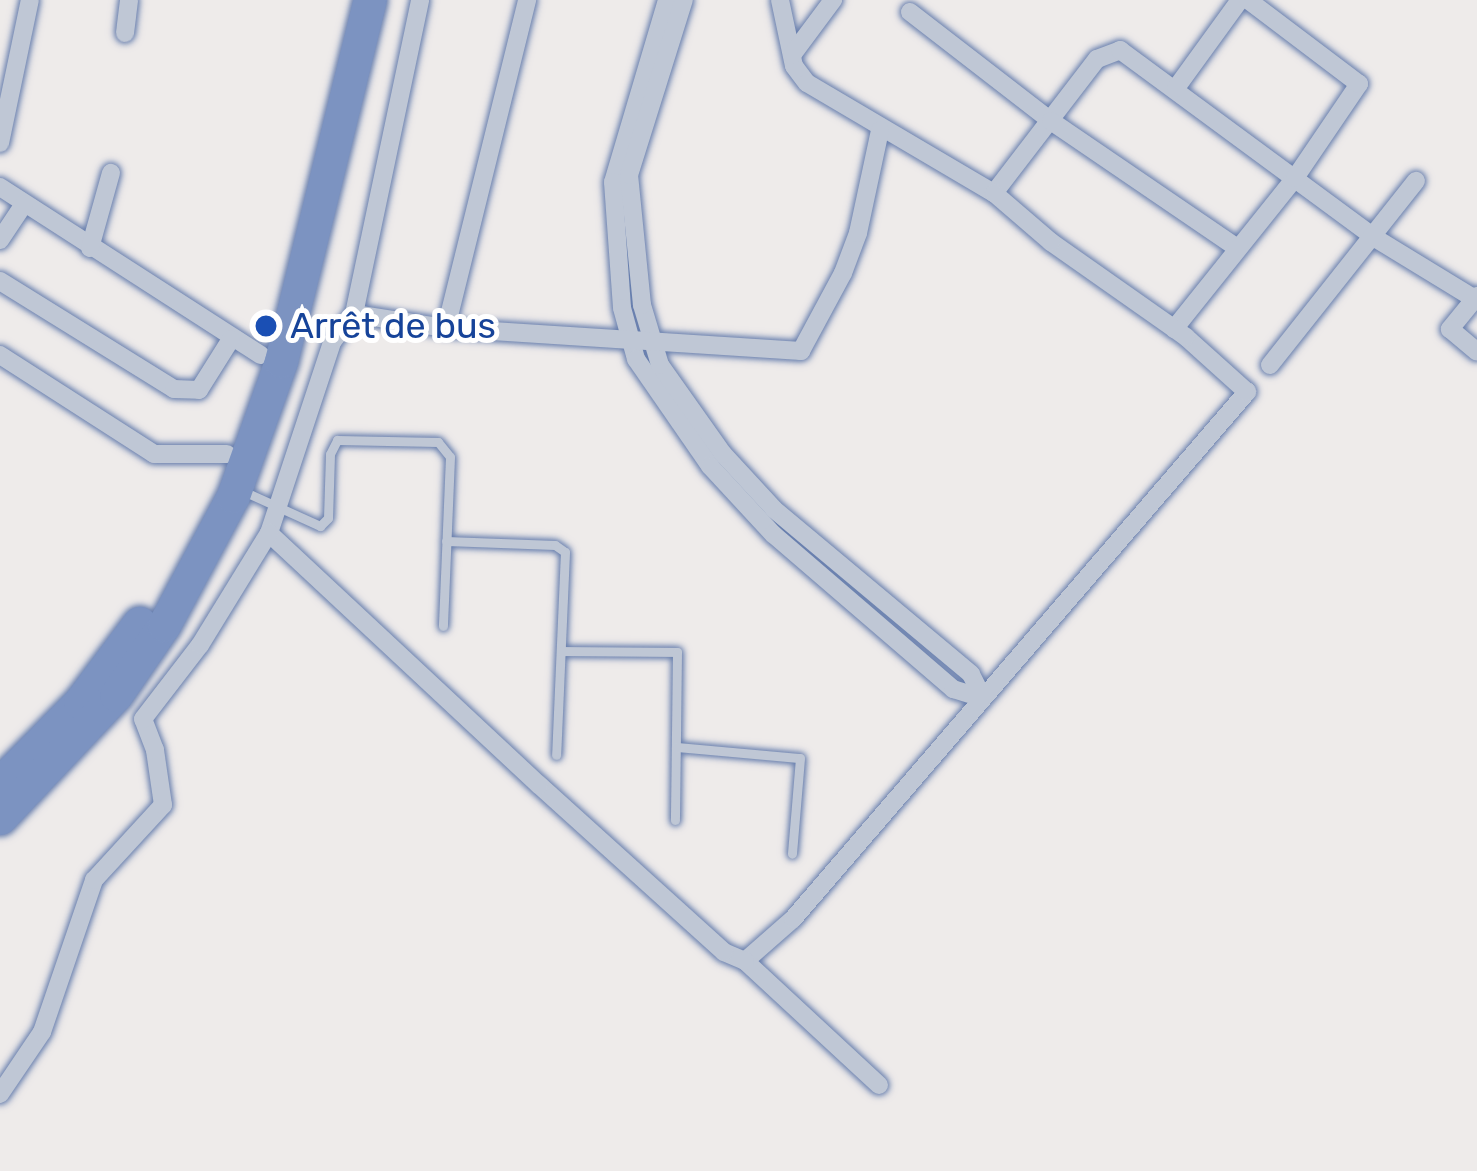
<!DOCTYPE html>
<meta charset="utf-8">
<style>
body{margin:0}
#map{position:relative;width:1477px;height:1171px;overflow:hidden;background:#eeebea;font-family:Rubik,sans-serif}
div>[style]{position:absolute}
.roads{filter:drop-shadow(0 0 3px #677ead) drop-shadow(0 0 3px #677ead)}
.lane>*{height:9px;margin:-4.5px;padding:0 4.5px;transform-origin:4.5px;border-radius:4.5px;background:#bfc7d5}
.street>*{height:18px;margin:-9px;padding:0 9px;transform-origin:9px;border-radius:9px;background:#bfc7d5}
.highway>*{height:33px;margin:-16.5px;padding:0 16.5px;transform-origin:16.5px;border-radius:16.5px;background:#7c93c1}
.dots>*{width:33px;height:33px;translate:-50% -50%;box-sizing:border-box;border:6px solid #fff;border-radius:50%}
span{translate:-50% -50%;white-space:nowrap;text-align:center;line-height:1.15;-webkit-text-stroke:10px #fff;paint-order:stroke}
.transit-label{font-size:36px;color:#164399}
.left{translate:0 -50%;text-align:left}
</style>
<div id="map">
<div class="roads">
<div class="lane">
<div style="left:243px;top:491px;width:85px;rotate:24.4deg"></div>
<div style="left:320px;top:526px;width:11px;rotate:-45deg"></div>
<div style="left:328px;top:518px;width:64px;rotate:-88.2deg"></div>
<div style="left:330px;top:454px;width:16px;rotate:-63deg"></div>
<div style="left:337px;top:440px;width:101px;rotate:1.1deg"></div>
<div style="left:438px;top:442px;width:19px;rotate:51deg"></div>
<div style="left:450px;top:457px;width:169px;rotate:92.4deg"></div>
<div style="left:446px;top:541px;width:109px;rotate:2.1deg"></div>
<div style="left:555px;top:545px;width:12px;rotate:35deg"></div>
<div style="left:565px;top:552px;width:203px;rotate:92.5deg"></div>
<div style="left:561px;top:651px;width:116px;rotate:0.5deg"></div>
<div style="left:677px;top:652px;width:168px;rotate:90.7deg"></div>
<div style="left:676px;top:747px;width:124px;rotate:5.1deg"></div>
<div style="left:800px;top:758px;width:96px;rotate:94.8deg"></div>
</div>
<div class="street">
<div style="left:667px;top:0;width:190px;rotate:106.5deg"></div>
<div style="left:613px;top:182px;width:126px;rotate:85.9deg"></div>
<div style="left:622px;top:308px;width:53px;rotate:74.6deg"></div>
<div style="left:636px;top:359px;width:130px;rotate:55.3deg"></div>
<div style="left:710px;top:466px;width:93px;rotate:47.2deg"></div>
<div style="left:773px;top:534px;width:238px;rotate:40.7deg"></div>
<div style="left:953px;top:689px;width:31px;rotate:17deg"></div>
<div style="left:983px;top:698px;width:27px;rotate:-117deg"></div>
<div style="left:971px;top:674px;width:257px;rotate:-140.1deg"></div>
<div style="left:774px;top:509px;width:75px;rotate:-132.8deg"></div>
<div style="left:723px;top:454px;width:109px;rotate:-125.3deg"></div>
<div style="left:660px;top:365px;width:63px;rotate:-106.7deg"></div>
<div style="left:642px;top:305px;width:131px;rotate:-95.7deg"></div>
<div style="left:629px;top:175px;width:183px;rotate:-72.6deg"></div>
<div style="left:780px;top:0;width:67px;rotate:78deg"></div>
<div style="left:794px;top:66px;width:21px;rotate:53deg"></div>
<div style="left:807px;top:83px;width:217px;rotate:30.5deg"></div>
<div style="left:994px;top:193px;width:169px;rotate:-52.5deg"></div>
<div style="left:1097px;top:59px;width:25px;rotate:-21deg"></div>
<div style="left:1120px;top:50px;width:317px;rotate:36.4deg"></div>
<div style="left:1375px;top:238px;width:117px;rotate:31.4deg"></div>
<div style="left:910px;top:12px;width:178px;rotate:37.7deg"></div>
<div style="left:1051px;top:121px;width:225px;rotate:34.3deg"></div>
<div style="left:125px;top:33px;width:33px;rotate:-83deg"></div>
<div style="left:792px;top:55px;width:69px;rotate:-53.3deg"></div>
<div style="left:1176px;top:88px;width:109px;rotate:-54deg"></div>
<div style="left:0;top:143px;width:146px;rotate:-78.2deg"></div>
<div style="left:0;top:187px;width:310px;rotate:32.8deg"></div>
<div style="left:0;top:240px;width:43px;rotate:-56.3deg"></div>
<div style="left:90px;top:248px;width:78px;rotate:-74.4deg"></div>
<div style="left:0;top:281px;width:205px;rotate:31.8deg"></div>
<div style="left:174px;top:389px;width:25px;rotate:2deg"></div>
<div style="left:199px;top:390px;width:60px;rotate:-57.9deg"></div>
<div style="left:1477px;top:296px;width:43px;rotate:129.3deg"></div>
<div style="left:1450px;top:329px;width:35px;rotate:40deg"></div>
<div style="left:354px;top:314px;width:321px;rotate:-78.1deg"></div>
<div style="left:446px;top:328px;width:338px;rotate:-76.1deg"></div>
<div style="left:1174px;top:329px;width:193px;rotate:-51.3deg"></div>
<div style="left:1295px;top:178px;width:114px;rotate:-55.8deg"></div>
<div style="left:1359px;top:84px;width:139px;rotate:-142.9deg"></div>
<div style="left:0;top:355px;width:183px;rotate:32.7deg"></div>
<div style="left:154px;top:454px;width:73px"></div>
<div style="left:1270px;top:365px;width:235px;rotate:-51.6deg"></div>
<div style="left:745px;top:961px;width:64px;rotate:-41.2deg"></div>
<div style="left:793px;top:919px;width:696px;rotate:-49.26deg"></div>
<div style="left:1247px;top:392px;width:82px;rotate:-138deg"></div>
<div style="left:1186px;top:337px;width:165px;rotate:-144.9deg"></div>
<div style="left:1051px;top:242px;width:75px;rotate:-139.3deg"></div>
<div style="left:879px;top:1085px;width:183px;rotate:-137.2deg"></div>
<div style="left:745px;top:961px;width:23px;rotate:-157deg"></div>
<div style="left:724px;top:952px;width:249px;rotate:-137.9deg"></div>
<div style="left:539px;top:785px;width:369px;rotate:-137deg"></div>
<div style="left:269px;top:533px;width:201px;rotate:-71.7deg"></div>
<div style="left:332px;top:342px;width:36px;rotate:-52deg"></div>
<div style="left:354px;top:314px;width:93px;rotate:8.7deg"></div>
<div style="left:446px;top:328px;width:356px;rotate:3.7deg"></div>
<div style="left:801px;top:351px;width:89px;rotate:-61.7deg"></div>
<div style="left:843px;top:273px;width:43px;rotate:-69.4deg"></div>
<div style="left:858px;top:233px;width:105px;rotate:-77.9deg"></div>
<div style="left:0;top:1094px;width:75px;rotate:-55.9deg"></div>
<div style="left:42px;top:1032px;width:161px;rotate:-71.1deg"></div>
<div style="left:94px;top:880px;width:102px;rotate:-47.4deg"></div>
<div style="left:163px;top:805px;width:56px;rotate:-98.3deg"></div>
<div style="left:155px;top:750px;width:33px;rotate:-111deg"></div>
<div style="left:143px;top:719px;width:93px;rotate:-52.4deg"></div>
<div style="left:200px;top:645px;width:132px;rotate:-58.4deg"></div>
</div>
<div class="highway">
<div style="left:0;top:783px;width:114px;rotate:-45.4deg"></div>
<div style="left:80px;top:702px;width:99px;rotate:-53.2deg"></div>
<div style="left:0;top:818px;width:169px;rotate:-46.7deg"></div>
<div style="left:116px;top:695px;width:85px;rotate:-55.6deg"></div>
<div style="left:164px;top:625px;width:146px;rotate:-61.9deg"></div>
<div style="left:233px;top:496px;width:143px;rotate:-70.4deg"></div>
<div style="left:281px;top:361px;width:372px;rotate:-76.2deg"></div>
</div>
</div>
<div class="dots">
<div style="left:266px;top:326px;background:#1a4fb4"></div>
</div>
<div class="transit-label">
<span class="left" style="left:290px;top:326px">Arrêt de bus</span>
</div>
</div>
